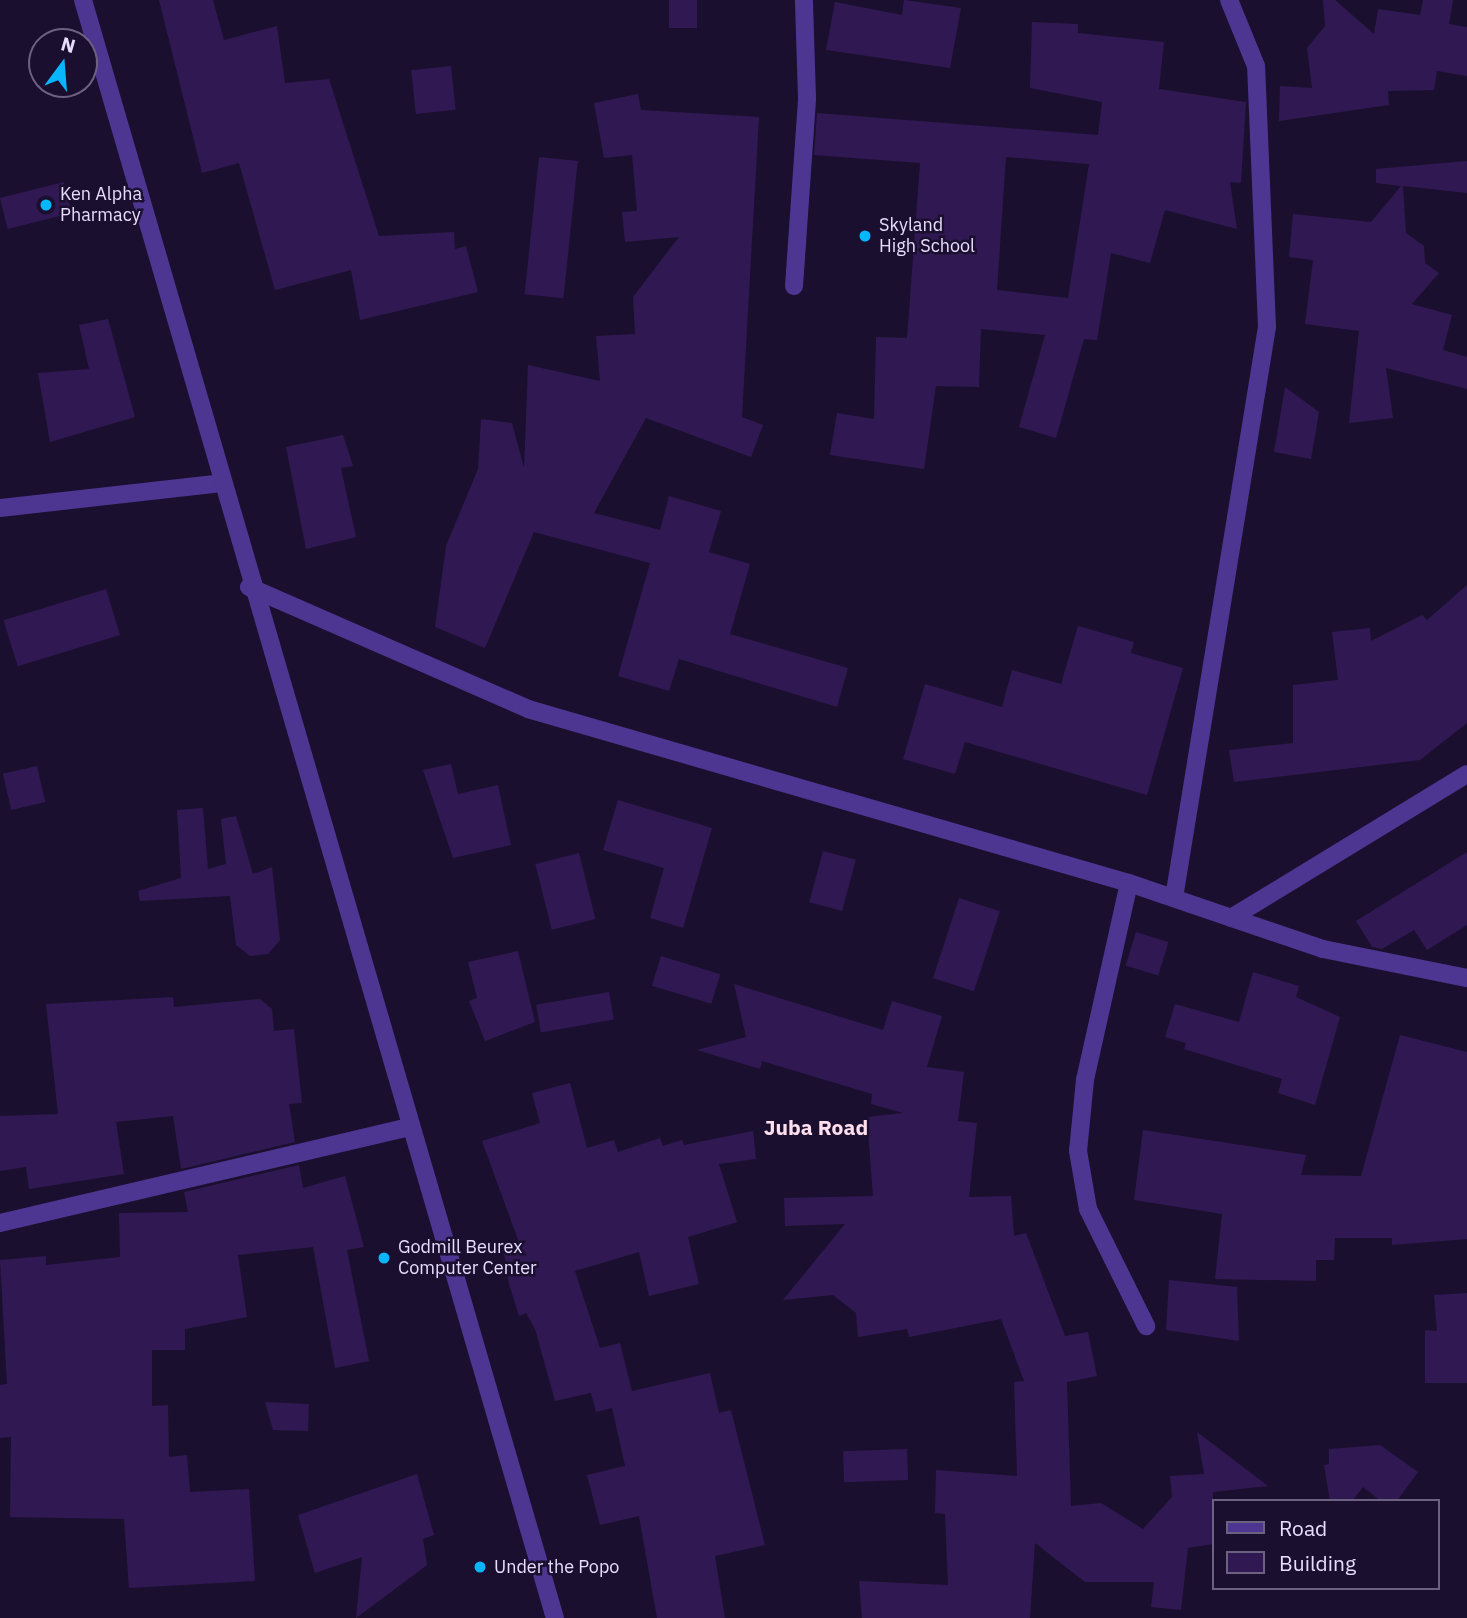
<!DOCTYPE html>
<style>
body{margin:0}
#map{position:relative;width:1467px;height:1618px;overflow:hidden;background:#1b0f2f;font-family:"IBM Plex Sans",sans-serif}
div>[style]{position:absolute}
.building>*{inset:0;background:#301952;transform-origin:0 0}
.minor>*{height:18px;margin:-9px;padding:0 9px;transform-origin:9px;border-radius:9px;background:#4c3692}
.tertiary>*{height:18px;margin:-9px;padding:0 9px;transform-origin:9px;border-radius:9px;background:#4c3692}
.dots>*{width:19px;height:19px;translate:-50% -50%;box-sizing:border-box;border:4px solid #1b0f2f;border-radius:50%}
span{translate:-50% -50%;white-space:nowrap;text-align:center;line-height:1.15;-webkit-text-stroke:5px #1b0f2f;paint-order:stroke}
.poi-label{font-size:18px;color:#e8ddff}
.left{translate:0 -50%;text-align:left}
.quarter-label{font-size:21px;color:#ffdfed;font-weight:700}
.legend{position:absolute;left:1212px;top:1499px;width:228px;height:91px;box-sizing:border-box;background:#1b0f2f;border:2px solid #6d6182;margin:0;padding:9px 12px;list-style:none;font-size:21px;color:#e8ddff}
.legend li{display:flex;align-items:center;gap:14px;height:35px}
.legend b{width:35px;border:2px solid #6d6182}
.north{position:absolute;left:28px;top:28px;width:70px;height:70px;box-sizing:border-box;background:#1b0f2f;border:2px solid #6d6182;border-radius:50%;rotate:16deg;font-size:19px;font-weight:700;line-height:28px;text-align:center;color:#e8ddff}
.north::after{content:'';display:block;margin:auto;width:24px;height:32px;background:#09b5ff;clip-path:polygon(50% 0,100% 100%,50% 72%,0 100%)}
</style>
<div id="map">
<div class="building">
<div style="clip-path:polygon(159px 0,213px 0,224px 40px,277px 26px,285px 83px,329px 79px,379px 236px,454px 232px,455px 249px,466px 246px,478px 292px,360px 320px,351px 270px,275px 290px,239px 163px,202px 173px)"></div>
<div style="left:669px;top:0;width:28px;height:28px"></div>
<div style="clip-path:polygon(904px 0,961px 8px,950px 68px,826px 50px,835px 2px,902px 15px)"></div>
<div style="clip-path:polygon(1323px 0,1335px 0,1374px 34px,1378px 9px,1420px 15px,1423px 0,1453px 0,1449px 24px,1467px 27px,1467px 76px,1437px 71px,1434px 90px,1388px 91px,1389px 105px,1279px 121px,1280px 86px,1312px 88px,1307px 48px,1325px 26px)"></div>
<div style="clip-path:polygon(evenodd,1032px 22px,1078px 24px,1078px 33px,1164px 42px,1159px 89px,1246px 102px,1241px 183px,1230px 182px,1237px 229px,1165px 210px,1150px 263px,1111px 253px,1097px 340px,1084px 339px,1056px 438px,1019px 427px,1045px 335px,981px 329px,979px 387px,936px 386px,924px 469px,830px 455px,837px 413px,874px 419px,876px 337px,907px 338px,920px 163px,814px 155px,817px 113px,1098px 135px,1102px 102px,1030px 88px,1032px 22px,1006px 157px,1089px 164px,1068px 298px,997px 290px,1006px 157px)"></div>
<div style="left:451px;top:66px;width:44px;height:40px;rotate:84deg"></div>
<div style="clip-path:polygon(638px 94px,641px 110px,759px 117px,742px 417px,763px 425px,751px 457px,646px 418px,594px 513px,660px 530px,669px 496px,721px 511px,709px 552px,750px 564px,730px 634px,848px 668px,837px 707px,679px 659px,669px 691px,618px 676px,650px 563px,534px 532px,485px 648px,435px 627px,446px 546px,478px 469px,481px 419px,512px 423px,524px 468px,528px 365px,600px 381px,596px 336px,635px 334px,633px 297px,679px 237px,625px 242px,622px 212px,637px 211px,632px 155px,604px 158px,594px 103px)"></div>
<div style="left:539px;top:157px;width:39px;height:138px;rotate:6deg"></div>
<div style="clip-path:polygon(1467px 161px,1467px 193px,1403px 186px,1406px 233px,1424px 246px,1425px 263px,1439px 273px,1412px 304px,1452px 315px,1443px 350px,1467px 357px,1467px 389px,1386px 368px,1393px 418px,1349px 423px,1359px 331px,1305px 324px,1313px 260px,1289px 257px,1293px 214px,1371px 222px,1401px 186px,1376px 183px,1376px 169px)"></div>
<div style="left:64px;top:182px;width:32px;height:66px;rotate:76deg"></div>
<div style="clip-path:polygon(108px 319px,135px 417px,50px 442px,38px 373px,89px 369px,79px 325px)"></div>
<div style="clip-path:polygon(1285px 387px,1319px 412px,1311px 459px,1274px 452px)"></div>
<div style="clip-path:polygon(343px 435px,353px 466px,341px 468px,356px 537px,306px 549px,286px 447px)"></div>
<div style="clip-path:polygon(1467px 585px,1467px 723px,1420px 760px,1234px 782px,1229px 750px,1293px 743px,1293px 685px,1338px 680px,1332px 632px,1370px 628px,1371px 641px,1422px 615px,1427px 620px)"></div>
<div style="left:106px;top:589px;width:48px;height:107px;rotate:73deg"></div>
<div style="clip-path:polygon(1078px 626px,1134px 642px,1131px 653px,1183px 668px,1147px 795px,965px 742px,955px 774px,903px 759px,925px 684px,1002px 707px,1012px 670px,1061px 684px)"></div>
<div style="clip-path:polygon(451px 764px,458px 794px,498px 785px,511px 845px,453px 858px,423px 770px)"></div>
<div style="left:37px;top:766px;width:37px;height:35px;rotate:77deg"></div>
<div style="clip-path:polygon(618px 800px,712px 828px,683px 928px,650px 918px,664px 868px,603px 850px)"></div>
<div style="clip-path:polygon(203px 808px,208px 869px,226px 864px,221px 819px,236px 816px,253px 874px,272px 867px,280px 940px,268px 954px,250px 956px,236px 945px,230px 896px,140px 901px,138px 891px,181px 878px,177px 810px)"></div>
<div style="left:823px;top:851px;width:34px;height:53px;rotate:15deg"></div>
<div style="clip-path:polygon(1467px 852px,1467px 925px,1427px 950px,1414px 930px,1382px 949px,1372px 947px,1356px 921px)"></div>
<div style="left:579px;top:853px;width:68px;height:45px;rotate:76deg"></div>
<div style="left:959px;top:898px;width:43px;height:84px;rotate:18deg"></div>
<div style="left:1136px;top:932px;width:34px;height:35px;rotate:17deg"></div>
<div style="clip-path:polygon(518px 951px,535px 1022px,485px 1041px,469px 1001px,477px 998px,468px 962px)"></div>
<div style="left:661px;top:956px;width:62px;height:31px;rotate:17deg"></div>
<div style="clip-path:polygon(1253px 972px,1299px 986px,1296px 997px,1340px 1017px,1315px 1105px,1278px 1093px,1282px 1079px,1184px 1049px,1186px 1043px,1165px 1037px,1175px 1004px,1239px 1022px)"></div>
<div style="clip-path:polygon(734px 984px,883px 1030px,892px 1001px,942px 1016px,927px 1067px,964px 1072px,958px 1121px,977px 1123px,969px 1197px,1011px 1196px,1014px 1236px,1026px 1233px,1065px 1336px,1088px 1332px,1097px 1376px,1067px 1382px,1071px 1506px,1101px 1503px,1143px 1529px,1172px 1497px,1170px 1476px,1204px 1474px,1197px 1432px,1268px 1486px,1213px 1492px,1213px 1544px,1188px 1548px,1181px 1610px,1151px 1607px,1154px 1582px,1085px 1582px,1035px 1543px,1030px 1618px,862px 1618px,859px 1581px,948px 1585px,945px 1514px,935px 1513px,936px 1470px,1017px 1476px,1014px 1382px,1024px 1381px,1001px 1319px,909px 1337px,907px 1329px,858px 1337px,856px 1313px,833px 1295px,783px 1300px,845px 1224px,785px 1226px,784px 1198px,873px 1196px,867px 1117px,903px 1113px,871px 1104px,872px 1094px,762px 1061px,760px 1069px,697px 1050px,746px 1037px)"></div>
<div style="left:609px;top:992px;width:28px;height:74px;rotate:80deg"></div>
<div style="clip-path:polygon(173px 997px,174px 1007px,260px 999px,272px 1009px,274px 1031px,294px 1029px,302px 1103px,289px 1104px,295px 1142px,181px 1169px,173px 1116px,116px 1122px,124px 1174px,29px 1189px,26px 1167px,0 1171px,0 1116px,58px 1114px,46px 1004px)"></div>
<div style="clip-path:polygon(1400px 1035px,1467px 1052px,1467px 1239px,1392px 1245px,1392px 1238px,1335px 1238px,1334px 1260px,1316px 1260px,1316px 1281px,1215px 1279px,1222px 1214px,1134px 1200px,1143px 1130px,1306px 1155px,1301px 1175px,1361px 1176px)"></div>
<div style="clip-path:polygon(570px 1083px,587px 1148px,614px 1140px,618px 1152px,660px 1138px,663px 1146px,682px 1140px,684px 1145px,753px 1131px,756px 1159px,719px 1164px,737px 1222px,688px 1237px,699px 1284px,649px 1296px,639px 1252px,575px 1271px,600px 1348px,620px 1343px,632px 1391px,710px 1373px,719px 1413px,731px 1410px,765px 1545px,715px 1556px,725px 1618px,657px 1618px,639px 1516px,600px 1525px,587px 1475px,625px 1466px,612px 1408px,596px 1412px,591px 1393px,555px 1401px,535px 1329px,526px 1313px,519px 1316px,509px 1284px,504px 1253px,521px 1248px,482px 1141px,540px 1123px,532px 1093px)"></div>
<div style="clip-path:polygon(299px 1165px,303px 1188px,345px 1176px,364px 1247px,347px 1250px,369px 1361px,335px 1368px,313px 1247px,238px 1255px,247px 1317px,185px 1329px,185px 1350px,152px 1350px,152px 1406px,168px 1405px,169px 1457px,187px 1455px,190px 1492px,249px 1489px,255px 1581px,129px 1588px,124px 1519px,10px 1517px,11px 1437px,0 1438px,0 1385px,7px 1384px,0 1260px,46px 1256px,46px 1265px,120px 1257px,119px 1213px,188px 1212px,184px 1192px)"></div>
<div style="clip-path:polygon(1169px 1280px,1237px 1287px,1239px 1341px,1166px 1330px)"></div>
<div style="clip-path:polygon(1467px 1293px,1467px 1383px,1425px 1383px,1425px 1330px,1437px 1331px,1434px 1295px)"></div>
<div style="clip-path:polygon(265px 1402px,309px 1404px,308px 1431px,273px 1430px)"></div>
<div style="clip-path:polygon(1380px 1445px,1418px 1472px,1397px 1501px,1381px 1501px,1363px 1487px,1352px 1501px,1330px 1501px,1324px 1465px,1329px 1464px,1329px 1449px)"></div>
<div style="left:907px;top:1449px;width:31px;height:64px;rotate:88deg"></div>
<div style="clip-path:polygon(417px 1474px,434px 1535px,423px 1539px,427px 1565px,356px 1618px,362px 1557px,315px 1573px,298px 1515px)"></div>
</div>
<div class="minor">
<div style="left:794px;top:286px;width:188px;rotate:-86deg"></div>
<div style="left:807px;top:98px;width:98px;rotate:-91.8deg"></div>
<div style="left:0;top:508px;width:223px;rotate:-6.4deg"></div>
<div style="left:249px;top:587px;width:305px;rotate:23.6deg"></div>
<div style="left:528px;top:709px;width:626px;rotate:16.15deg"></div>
<div style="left:1129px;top:883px;width:205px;rotate:18.8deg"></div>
<div style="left:1323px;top:949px;width:147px;rotate:11.4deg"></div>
<div style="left:1129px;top:883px;width:202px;rotate:102.6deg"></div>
<div style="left:1085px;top:1080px;width:71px;rotate:95.6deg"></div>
<div style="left:1078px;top:1151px;width:59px;rotate:80.2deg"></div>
<div style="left:1088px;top:1209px;width:131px;rotate:63.6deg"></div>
<div style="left:1174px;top:898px;width:579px;rotate:-80.75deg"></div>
<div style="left:1267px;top:327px;width:261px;rotate:-92.4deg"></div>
<div style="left:1256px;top:66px;width:71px;rotate:-112.2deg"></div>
<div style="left:1231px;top:918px;width:276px;rotate:-31.4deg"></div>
<div style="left:0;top:1223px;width:421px;rotate:-13.2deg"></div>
</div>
<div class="tertiary">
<div style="left:83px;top:0;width:1685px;rotate:73.74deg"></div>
</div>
<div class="dots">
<div style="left:46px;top:205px;background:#09b5ff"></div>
<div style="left:865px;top:236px;background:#09b5ff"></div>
<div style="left:384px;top:1258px;background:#09b5ff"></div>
<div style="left:480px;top:1567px;background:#09b5ff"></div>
</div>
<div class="poi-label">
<span class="left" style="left:60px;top:205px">Ken Alpha<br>Pharmacy</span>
<span class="left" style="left:879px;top:236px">Skyland<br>High School</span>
<span class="left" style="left:398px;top:1258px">Godmill Beurex<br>Computer Center</span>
<span class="left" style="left:494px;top:1567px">Under the Popo</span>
</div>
<div class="quarter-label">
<span style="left:816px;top:1127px">Juba Road</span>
</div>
<ul class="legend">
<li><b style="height:9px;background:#4c3692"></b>Road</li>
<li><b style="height:19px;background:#301952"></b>Building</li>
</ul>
<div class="north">N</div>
</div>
